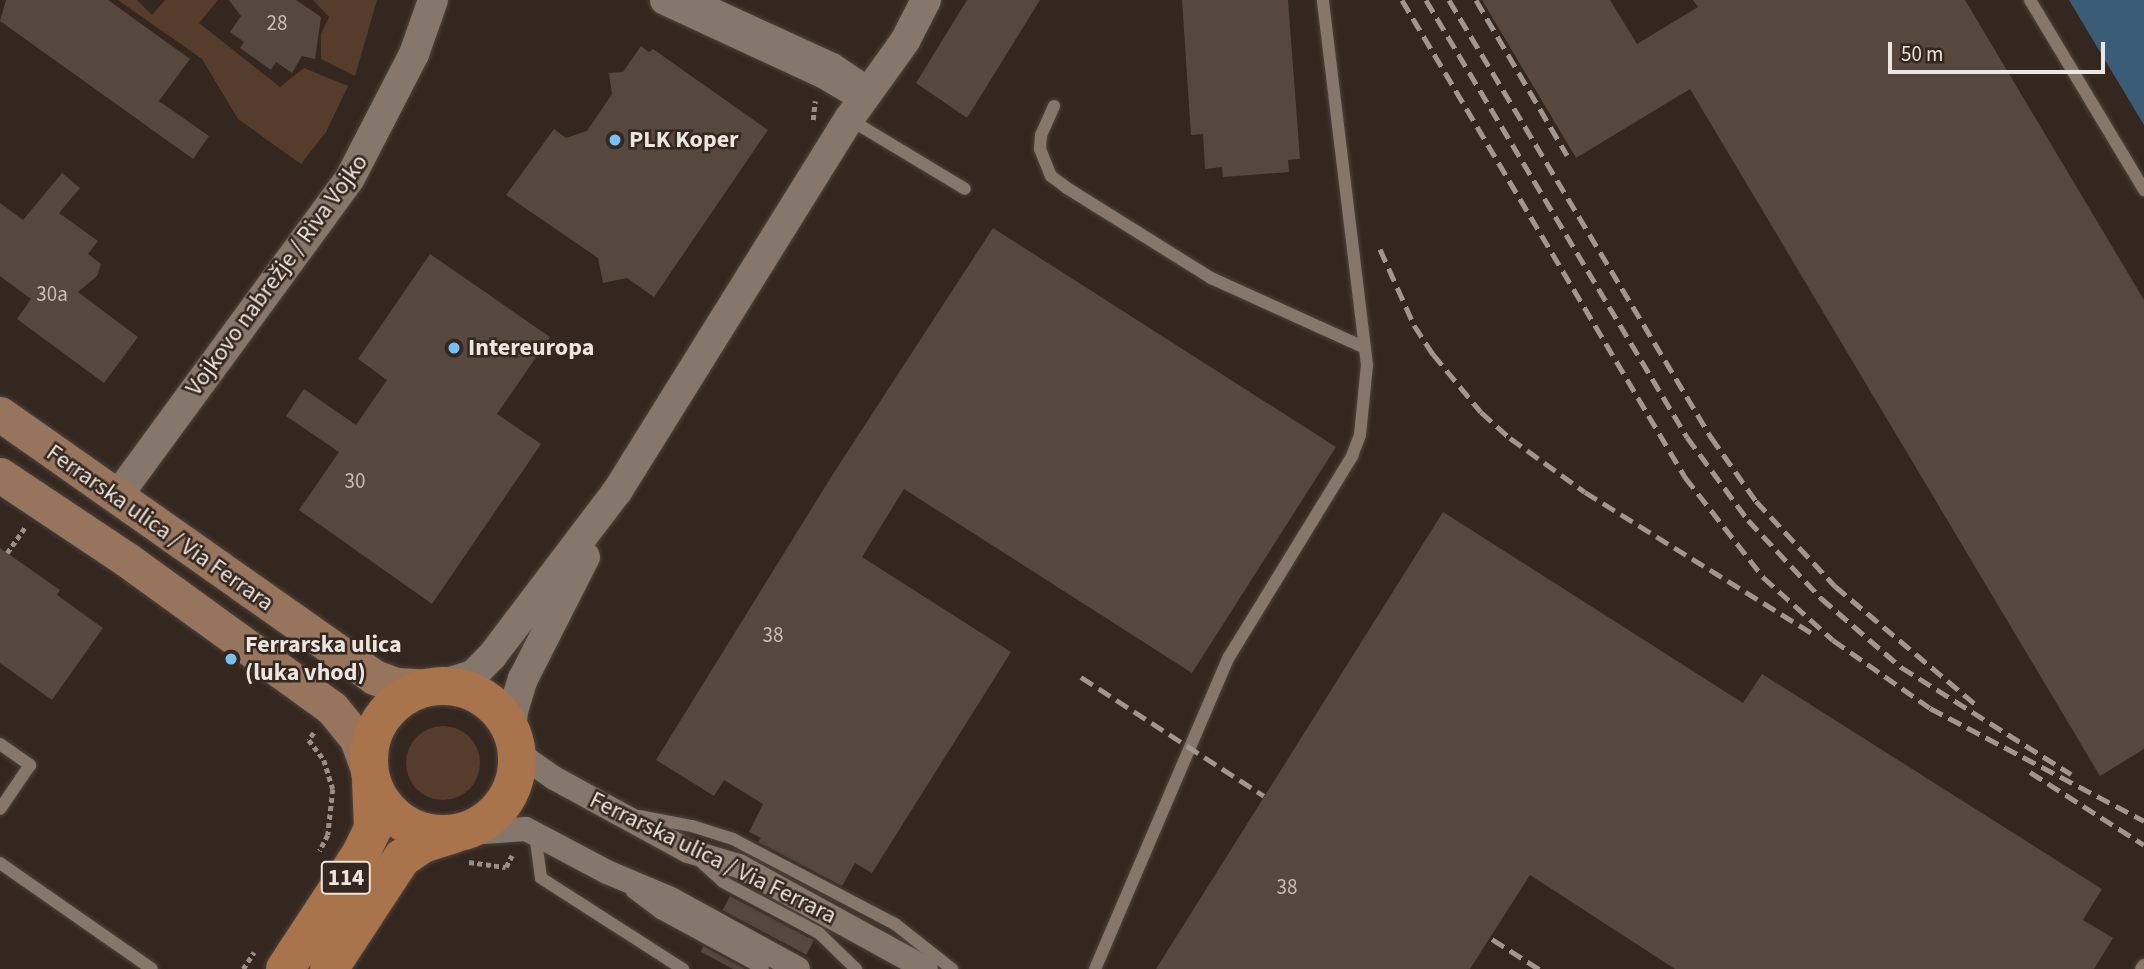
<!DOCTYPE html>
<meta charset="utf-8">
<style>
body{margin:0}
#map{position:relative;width:2144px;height:969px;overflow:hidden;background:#33271f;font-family:"Source Sans 3",sans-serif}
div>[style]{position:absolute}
.green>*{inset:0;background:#563d2b}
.round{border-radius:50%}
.water>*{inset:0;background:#3a5c76}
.building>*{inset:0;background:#56483f;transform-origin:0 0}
.path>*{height:4.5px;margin-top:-2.25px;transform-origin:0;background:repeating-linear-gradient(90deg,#998f88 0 5px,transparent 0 8.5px)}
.roads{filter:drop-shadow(0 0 2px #4d433c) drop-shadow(0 0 2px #4d433c)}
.service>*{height:12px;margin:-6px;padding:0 6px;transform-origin:6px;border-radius:6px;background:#86776d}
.minor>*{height:24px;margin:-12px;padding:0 12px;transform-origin:12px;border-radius:12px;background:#86776d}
.tertiary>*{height:30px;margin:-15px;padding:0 15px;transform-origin:15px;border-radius:15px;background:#86776d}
.secondary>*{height:35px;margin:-17.5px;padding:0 17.5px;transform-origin:17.5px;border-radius:17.5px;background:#97755c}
.primary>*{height:38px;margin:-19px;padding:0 19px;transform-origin:19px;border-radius:19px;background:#a9734b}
.primary>.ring{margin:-19px;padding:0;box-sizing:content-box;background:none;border:38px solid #a9734b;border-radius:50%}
.rail>*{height:5px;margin-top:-2.5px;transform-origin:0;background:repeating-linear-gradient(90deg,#a19790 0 14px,transparent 0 21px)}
.dots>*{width:19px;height:19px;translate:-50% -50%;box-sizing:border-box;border:4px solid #33271f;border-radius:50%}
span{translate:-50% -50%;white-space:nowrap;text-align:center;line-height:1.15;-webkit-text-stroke:5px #33271f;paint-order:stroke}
.number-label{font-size:21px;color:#c7beb7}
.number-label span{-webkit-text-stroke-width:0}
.shield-label span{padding:2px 5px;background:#33271f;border:2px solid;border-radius:5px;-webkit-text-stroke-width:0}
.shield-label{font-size:23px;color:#ede5df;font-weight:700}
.poi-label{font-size:24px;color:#ede5df;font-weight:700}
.left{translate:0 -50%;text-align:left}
.street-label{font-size:24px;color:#ede5df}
.scale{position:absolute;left:1888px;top:42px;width:217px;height:32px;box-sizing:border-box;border:4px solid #ede5df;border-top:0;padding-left:9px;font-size:21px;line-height:24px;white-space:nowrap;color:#ede5df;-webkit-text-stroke:5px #33271f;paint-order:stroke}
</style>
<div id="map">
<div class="green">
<div style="clip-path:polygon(118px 0,137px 0,152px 15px,165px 0,218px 0,199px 23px,280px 87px,304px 68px,348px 86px,326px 132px,301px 164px,238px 119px,202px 59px)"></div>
<div style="clip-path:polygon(313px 0,377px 0,355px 76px,321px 59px,321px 34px,329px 17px)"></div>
<div class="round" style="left:406px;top:726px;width:74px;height:74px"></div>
</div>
<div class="water">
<div style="clip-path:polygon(2069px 0,2144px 0,2144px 125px)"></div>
</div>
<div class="building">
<div style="clip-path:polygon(6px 0,108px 0,190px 59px,159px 101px,209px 136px,193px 159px,0 21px)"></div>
<div style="clip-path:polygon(229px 0,296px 0,321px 17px,315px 59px,302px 56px,292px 73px,276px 62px,271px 70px,240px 48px,244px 42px,230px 32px,241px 16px)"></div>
<div style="clip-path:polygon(967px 0,1040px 0,967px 118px,916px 83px)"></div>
<div style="clip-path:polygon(1182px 0,1288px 0,1300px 159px,1288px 160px,1289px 172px,1223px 177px,1222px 167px,1205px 169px,1203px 134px,1191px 135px)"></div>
<div style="clip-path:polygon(1482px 0,1610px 0,1637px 44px,1698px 7px,1693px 0,1965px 0,2144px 300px,2144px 749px,2100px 776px,1690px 89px,1576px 158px)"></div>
<div style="clip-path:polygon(641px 46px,649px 52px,653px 49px,768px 130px,654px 297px,627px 278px,603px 283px,598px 258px,506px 195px,554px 129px,566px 138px,587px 131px,612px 94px,609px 73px,623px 72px)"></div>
<div style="clip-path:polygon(62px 173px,80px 188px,59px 213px,98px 241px,88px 254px,101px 264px,97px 276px,78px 292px,138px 337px,104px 383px,17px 319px,31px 299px,0 276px,0 203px,23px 220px)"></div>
<div style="clip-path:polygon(993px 228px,1336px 447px,1192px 673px,904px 489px,862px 557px,1011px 652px,872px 873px,855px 863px,842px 886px,758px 842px,761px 838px,749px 832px,763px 804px,724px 780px,714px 796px,656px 760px,833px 474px)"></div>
<div style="clip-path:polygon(430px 254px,550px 337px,497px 414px,541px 444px,432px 604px,299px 510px,339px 452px,286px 416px,304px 389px,356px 425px,387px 380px,358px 359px)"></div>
<div style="clip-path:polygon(1443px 512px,1743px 703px,1762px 674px,2102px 889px,2083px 920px,2113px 938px,2094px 969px,1675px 969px,1530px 875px,1470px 969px,1156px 969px)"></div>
<div style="clip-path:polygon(0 548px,60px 590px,57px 595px,103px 628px,52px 700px,0 663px)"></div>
<div style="left:730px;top:896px;width:95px;height:16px;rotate:28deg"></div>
<div style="clip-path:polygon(703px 946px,745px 969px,733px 969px,701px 952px)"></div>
</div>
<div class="path">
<div style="left:813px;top:120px;width:19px;rotate:-84deg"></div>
<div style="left:7px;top:553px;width:32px;rotate:-55deg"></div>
<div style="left:378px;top:644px;width:6px;rotate:-59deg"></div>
<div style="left:381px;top:639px;width:20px;rotate:33deg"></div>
<div style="left:314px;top:733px;width:9px;rotate:126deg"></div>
<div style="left:309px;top:740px;width:25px;rotate:53deg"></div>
<div style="left:324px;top:760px;width:30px;rotate:73deg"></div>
<div style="left:333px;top:789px;width:46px;rotate:96.2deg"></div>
<div style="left:328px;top:835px;width:18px;rotate:117deg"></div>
<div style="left:469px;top:862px;width:37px;rotate:8deg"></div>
<div style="left:506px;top:867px;width:13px;rotate:-63deg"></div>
<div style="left:243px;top:969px;width:20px;rotate:-57deg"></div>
</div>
<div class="roads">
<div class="service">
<div style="left:705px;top:0;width:144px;rotate:24.6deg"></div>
<div style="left:836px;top:60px;width:45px;rotate:34deg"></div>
<div style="left:2030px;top:0;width:222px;rotate:59deg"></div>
<div style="left:1054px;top:106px;width:32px;rotate:114deg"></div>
<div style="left:1041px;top:135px;width:14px;rotate:94deg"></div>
<div style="left:1040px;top:149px;width:29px;rotate:68deg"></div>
<div style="left:1051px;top:176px;width:20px;rotate:37deg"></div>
<div style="left:1067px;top:188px;width:170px;rotate:32deg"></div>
<div style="left:1211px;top:278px;width:169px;rotate:24.4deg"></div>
<div style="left:849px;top:119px;width:135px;rotate:31.1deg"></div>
<div style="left:0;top:744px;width:37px;rotate:35deg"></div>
<div style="left:30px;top:765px;width:53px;rotate:124.3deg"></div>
<div style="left:639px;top:816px;width:54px;rotate:10.7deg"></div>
<div style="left:692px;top:826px;width:43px;rotate:17.6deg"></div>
<div style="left:733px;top:839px;width:183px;rotate:27.7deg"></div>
<div style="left:895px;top:924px;width:73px;rotate:38.3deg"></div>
<div style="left:535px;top:834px;width:44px;rotate:82.2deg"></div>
<div style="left:541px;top:878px;width:169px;rotate:32.7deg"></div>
<div style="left:700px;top:861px;width:31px;rotate:42deg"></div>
<div style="left:723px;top:882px;width:109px;rotate:28deg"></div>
<div style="left:819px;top:933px;width:52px;rotate:44.2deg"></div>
<div style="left:0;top:863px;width:185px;rotate:34.9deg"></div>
<div style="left:632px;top:892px;width:35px;rotate:37deg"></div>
<div style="left:660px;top:913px;width:117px;rotate:28.5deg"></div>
<div style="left:1095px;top:969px;width:340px;rotate:-66.8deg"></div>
<div style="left:1229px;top:657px;width:236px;rotate:-58.5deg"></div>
<div style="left:1352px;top:456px;width:22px;rotate:-69deg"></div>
<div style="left:1360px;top:435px;width:70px;rotate:-84.3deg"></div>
<div style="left:1367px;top:365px;width:368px;rotate:-96.9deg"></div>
<div style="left:2141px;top:969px;width:5px;rotate:-53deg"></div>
</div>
<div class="minor">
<div style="left:511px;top:734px;width:26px;rotate:61deg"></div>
<div style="left:524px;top:757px;width:37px;rotate:35deg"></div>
<div style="left:554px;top:778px;width:153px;rotate:28.6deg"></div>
<div style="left:688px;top:851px;width:53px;rotate:16.4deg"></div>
<div style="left:739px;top:866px;width:213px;rotate:28.8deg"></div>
<div style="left:453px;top:834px;width:73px;rotate:-3.9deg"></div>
<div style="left:526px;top:829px;width:92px;rotate:28deg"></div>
<div style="left:607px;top:872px;width:67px;rotate:22.8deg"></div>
<div style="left:669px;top:898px;width:147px;rotate:28.8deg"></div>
</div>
<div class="tertiary">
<div style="left:665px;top:0;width:176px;rotate:24.8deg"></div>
<div style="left:825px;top:74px;width:45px;rotate:30.5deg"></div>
<div style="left:116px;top:498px;width:396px;rotate:-53.8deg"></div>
<div style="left:350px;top:178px;width:140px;rotate:-62.7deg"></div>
<div style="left:414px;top:54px;width:57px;rotate:-70.6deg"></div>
<div style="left:434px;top:687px;width:41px;rotate:-17.1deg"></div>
<div style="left:473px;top:675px;width:27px;rotate:-45deg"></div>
<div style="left:492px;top:656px;width:208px;rotate:-52.8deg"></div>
<div style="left:618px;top:490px;width:437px;rotate:-58.1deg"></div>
<div style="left:849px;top:119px;width:96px;rotate:-54.3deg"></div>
<div style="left:905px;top:41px;width:46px;rotate:-62.9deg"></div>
<div style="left:511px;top:734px;width:23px;rotate:-85deg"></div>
<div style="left:513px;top:711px;width:34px;rotate:-73deg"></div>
<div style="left:523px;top:679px;width:137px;rotate:-63.1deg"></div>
</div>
<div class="secondary">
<div style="left:0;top:414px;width:457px;rotate:35.1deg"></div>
<div style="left:374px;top:677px;width:23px;rotate:20deg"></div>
<div style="left:396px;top:685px;width:38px;rotate:3deg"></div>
<div style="left:0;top:475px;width:151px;rotate:33.7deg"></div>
<div style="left:126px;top:559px;width:254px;rotate:35.9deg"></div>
<div style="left:332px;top:708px;width:40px;rotate:51deg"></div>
<div style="left:357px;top:739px;width:38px;rotate:70deg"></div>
</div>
<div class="primary">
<div class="ring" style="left:369px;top:686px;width:110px;height:110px"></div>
<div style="left:285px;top:969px;width:136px;rotate:-56.7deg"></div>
<div style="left:360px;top:855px;width:30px;rotate:-64deg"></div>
<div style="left:373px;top:828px;width:47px;rotate:-92.4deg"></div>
<div style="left:329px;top:969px;width:133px;rotate:-56.7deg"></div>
<div style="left:402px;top:858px;width:25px;rotate:-34deg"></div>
<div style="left:423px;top:844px;width:32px;rotate:-18deg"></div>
</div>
</div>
<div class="rail">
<div style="left:1402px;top:0;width:555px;rotate:59.32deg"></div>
<div style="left:1685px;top:477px;width:127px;rotate:52deg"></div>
<div style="left:1763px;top:577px;width:94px;rotate:42deg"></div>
<div style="left:1833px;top:640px;width:118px;rotate:35deg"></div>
<div style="left:1930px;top:708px;width:242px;rotate:27.8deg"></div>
<div style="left:1426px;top:0;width:509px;rotate:59.15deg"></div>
<div style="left:1687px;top:437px;width:103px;rotate:53.7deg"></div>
<div style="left:1748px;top:520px;width:107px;rotate:46.9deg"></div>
<div style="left:1821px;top:598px;width:106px;rotate:40.8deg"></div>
<div style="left:1901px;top:667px;width:201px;rotate:32.2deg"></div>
<div style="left:1449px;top:0;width:510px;rotate:59.06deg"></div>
<div style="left:1711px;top:437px;width:78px;rotate:54.9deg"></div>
<div style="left:1756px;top:501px;width:116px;rotate:47.1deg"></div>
<div style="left:1835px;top:586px;width:183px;rotate:40.1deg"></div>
<div style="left:1476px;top:0;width:180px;rotate:59.6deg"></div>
<div style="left:1380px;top:249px;width:83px;rotate:65.9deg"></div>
<div style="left:1414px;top:325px;width:35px;rotate:57deg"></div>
<div style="left:1433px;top:354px;width:75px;rotate:50.4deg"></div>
<div style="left:1481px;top:412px;width:39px;rotate:42deg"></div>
<div style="left:1510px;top:438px;width:92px;rotate:35.8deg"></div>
<div style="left:1585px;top:492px;width:271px;rotate:31.9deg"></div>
<div style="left:1081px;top:677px;width:218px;rotate:33deg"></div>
<div style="left:2030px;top:772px;width:135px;rotate:32.6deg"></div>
<div style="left:1492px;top:939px;width:56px;rotate:32.6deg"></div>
</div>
<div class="dots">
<div style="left:615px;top:140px;background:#77c0f7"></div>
<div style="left:454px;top:348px;background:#77c0f7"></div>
<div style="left:231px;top:659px;background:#77c0f7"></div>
</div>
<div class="number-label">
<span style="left:277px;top:23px">28</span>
<span style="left:52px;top:294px">30a</span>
<span style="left:355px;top:481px">30</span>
<span style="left:773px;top:635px">38</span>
<span style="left:1287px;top:887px">38</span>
</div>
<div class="shield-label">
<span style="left:346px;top:878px">114</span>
</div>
<div class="poi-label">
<span class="left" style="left:629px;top:140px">PLK Koper</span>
<span class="left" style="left:468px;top:348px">Intereuropa</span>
<span class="left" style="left:245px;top:659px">Ferrarska ulica<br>(luka vhod)</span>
</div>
<div class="street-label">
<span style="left:277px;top:275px;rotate:-54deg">Vojkovo nabrežje / Riva Vojko</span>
<span style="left:160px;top:528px;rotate:35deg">Ferrarska ulica / Via Ferrara</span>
<span style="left:713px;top:858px;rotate:26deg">Ferrarska ulica / Via Ferrara</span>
</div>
<div class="scale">50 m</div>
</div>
